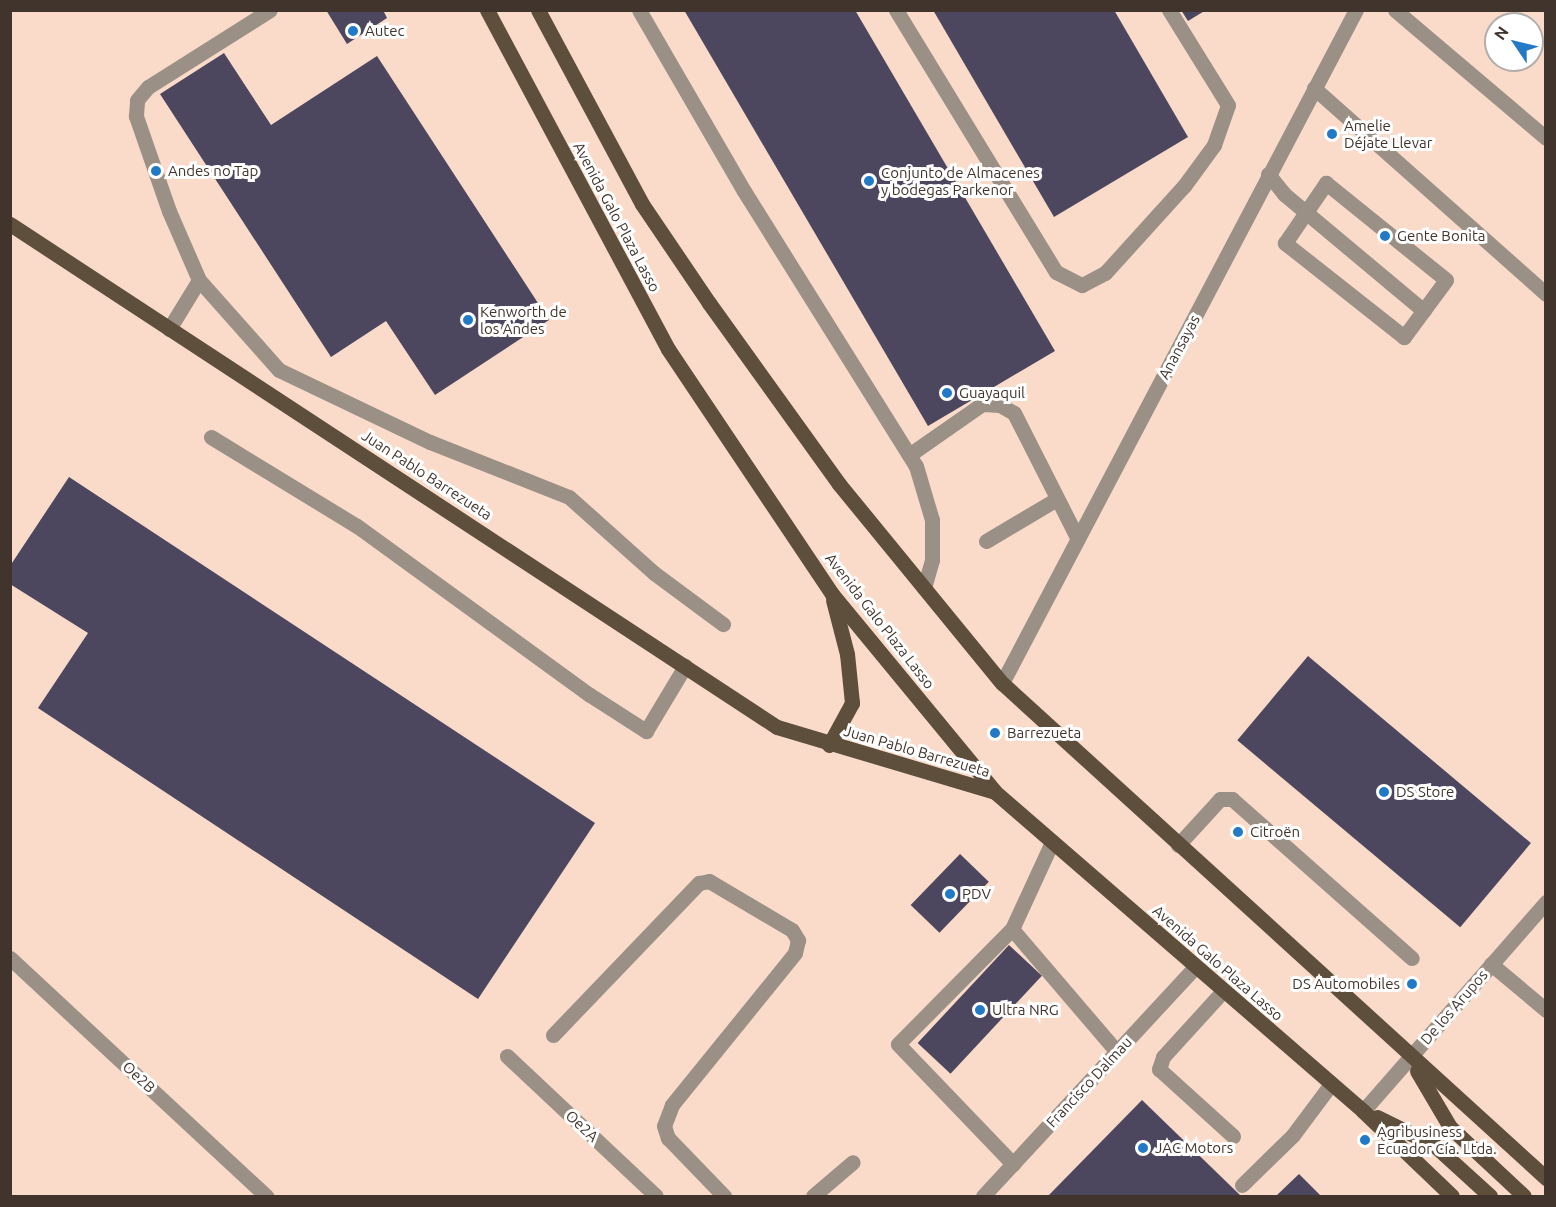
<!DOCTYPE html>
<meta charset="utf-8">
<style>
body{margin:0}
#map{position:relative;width:1556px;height:1207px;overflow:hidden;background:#fadbca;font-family:Ubuntu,sans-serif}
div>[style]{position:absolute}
.building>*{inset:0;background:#4d465f;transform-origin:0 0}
.minor>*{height:15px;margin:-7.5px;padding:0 7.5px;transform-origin:7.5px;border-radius:7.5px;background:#9a9086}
.major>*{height:15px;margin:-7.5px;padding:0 7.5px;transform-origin:7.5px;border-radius:7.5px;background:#5e4e3c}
.dots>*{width:16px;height:16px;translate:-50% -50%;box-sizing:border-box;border:3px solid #fff;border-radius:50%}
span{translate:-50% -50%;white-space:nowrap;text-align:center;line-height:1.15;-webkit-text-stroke:6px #fff;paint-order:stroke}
.poi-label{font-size:15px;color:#40342d}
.left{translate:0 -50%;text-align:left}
.right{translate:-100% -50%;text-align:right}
.street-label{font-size:15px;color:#40342d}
.frame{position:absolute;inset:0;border:12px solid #40342d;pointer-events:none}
.north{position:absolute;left:1484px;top:12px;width:60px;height:60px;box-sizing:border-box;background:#fff;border:2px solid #b3aeab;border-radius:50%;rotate:305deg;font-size:16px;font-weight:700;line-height:24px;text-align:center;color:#40342d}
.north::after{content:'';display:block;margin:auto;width:21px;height:27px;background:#2279c6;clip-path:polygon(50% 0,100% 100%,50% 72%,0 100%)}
</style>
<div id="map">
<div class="building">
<div style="clip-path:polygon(326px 10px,383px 10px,387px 18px,347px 44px)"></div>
<div style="clip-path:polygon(684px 10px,855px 10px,1055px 351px,928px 426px)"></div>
<div style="clip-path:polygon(933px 10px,1114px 10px,1188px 137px,1054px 217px)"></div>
<div style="clip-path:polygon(1181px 10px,1206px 10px,1188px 21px)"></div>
<div style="clip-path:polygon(224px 53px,271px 125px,377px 56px,549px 320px,435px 395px,386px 321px,331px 357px,160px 94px)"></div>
<div style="clip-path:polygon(69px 477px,595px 823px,478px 999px,38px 708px,88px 633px,10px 584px,10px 566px)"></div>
<div style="left:1308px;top:656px;width:291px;height:110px;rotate:40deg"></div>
<div style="left:960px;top:854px;width:40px;height:71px;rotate:44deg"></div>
<div style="left:1009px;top:945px;width:45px;height:134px;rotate:43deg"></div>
<div style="clip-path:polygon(1142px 1100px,1241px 1196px,1048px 1196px)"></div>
<div style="clip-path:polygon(1299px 1174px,1321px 1196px,1276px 1196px)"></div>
</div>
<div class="minor">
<div style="left:639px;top:10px;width:209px;rotate:59.9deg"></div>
<div style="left:744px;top:191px;width:324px;rotate:58deg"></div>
<div style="left:916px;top:466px;width:56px;rotate:73.5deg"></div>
<div style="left:932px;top:520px;width:40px;rotate:90deg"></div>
<div style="left:932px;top:560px;width:29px;rotate:106deg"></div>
<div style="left:896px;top:10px;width:307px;rotate:58.6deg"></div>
<div style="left:1056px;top:272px;width:29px;rotate:27deg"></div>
<div style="left:1082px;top:285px;width:26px;rotate:-28deg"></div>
<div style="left:1105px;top:273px;width:118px;rotate:-47.8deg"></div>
<div style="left:1184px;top:186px;width:51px;rotate:-53.8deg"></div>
<div style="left:1214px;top:145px;width:42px;rotate:-70.7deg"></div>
<div style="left:1228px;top:105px;width:112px;rotate:-121.8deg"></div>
<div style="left:1395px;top:10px;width:198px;rotate:40.3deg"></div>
<div style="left:1314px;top:88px;width:310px;rotate:41.6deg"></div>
<div style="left:1268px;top:174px;width:26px;rotate:51deg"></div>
<div style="left:1284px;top:194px;width:182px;rotate:39.9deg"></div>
<div style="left:1326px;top:183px;width:154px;rotate:38.9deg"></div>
<div style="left:1446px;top:280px;width:71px;rotate:126.4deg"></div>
<div style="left:1404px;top:337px;width:152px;rotate:-141.7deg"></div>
<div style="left:1285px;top:243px;width:73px;rotate:-55.7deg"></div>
<div style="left:199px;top:280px;width:120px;rotate:48.4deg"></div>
<div style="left:279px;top:370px;width:167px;rotate:25.5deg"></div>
<div style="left:430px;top:442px;width:149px;rotate:21.6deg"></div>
<div style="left:569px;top:497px;width:114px;rotate:41.8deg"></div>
<div style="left:654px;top:573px;width:86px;rotate:36.5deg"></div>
<div style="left:169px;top:329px;width:57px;rotate:-58.5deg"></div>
<div style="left:199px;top:280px;width:75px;rotate:-113.5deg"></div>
<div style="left:169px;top:211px;width:101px;rotate:-109.2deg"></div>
<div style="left:136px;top:116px;width:16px;rotate:-86deg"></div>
<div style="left:137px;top:100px;width:17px;rotate:-50deg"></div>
<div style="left:148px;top:87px;width:144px;rotate:-32.3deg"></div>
<div style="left:211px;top:437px;width:171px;rotate:31.4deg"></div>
<div style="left:357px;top:526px;width:288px;rotate:36deg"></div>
<div style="left:590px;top:695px;width:67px;rotate:32.7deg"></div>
<div style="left:646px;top:731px;width:76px;rotate:-59deg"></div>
<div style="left:909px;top:455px;width:89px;rotate:-34.9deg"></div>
<div style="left:982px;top:404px;width:18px;rotate:3deg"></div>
<div style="left:1000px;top:405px;width:16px;rotate:30deg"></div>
<div style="left:1014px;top:413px;width:141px;rotate:63.1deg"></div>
<div style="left:986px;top:541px;width:80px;rotate:-30.7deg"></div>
<div style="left:1002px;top:683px;width:760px;rotate:-62.26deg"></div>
<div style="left:1178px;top:845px;width:62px;rotate:-47.6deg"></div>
<div style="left:1220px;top:799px;width:12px"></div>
<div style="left:1232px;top:799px;width:240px;rotate:41.5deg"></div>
<div style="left:1012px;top:929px;width:162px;rotate:49.5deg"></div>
<div style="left:10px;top:958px;width:350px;rotate:42.9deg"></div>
<div style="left:1491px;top:964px;width:72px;rotate:39.9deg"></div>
<div style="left:1223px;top:991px;width:89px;rotate:132.3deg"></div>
<div style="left:1163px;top:1057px;width:13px;rotate:108deg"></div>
<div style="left:1159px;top:1069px;width:100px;rotate:42.2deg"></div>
<div style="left:553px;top:1035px;width:211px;rotate:-46.2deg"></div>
<div style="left:699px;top:883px;width:10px;rotate:-11deg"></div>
<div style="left:709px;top:881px;width:96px;rotate:30.6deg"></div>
<div style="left:792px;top:930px;width:12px;rotate:59deg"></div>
<div style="left:798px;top:940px;width:13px;rotate:103deg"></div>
<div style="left:795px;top:953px;width:196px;rotate:129deg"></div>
<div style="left:672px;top:1105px;width:22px;rotate:111deg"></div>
<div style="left:664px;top:1126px;width:13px;rotate:72deg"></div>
<div style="left:668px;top:1138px;width:81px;rotate:46deg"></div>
<div style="left:507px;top:1056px;width:204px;rotate:43.2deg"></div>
<div style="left:1363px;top:1111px;width:278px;rotate:-48.8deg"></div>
<div style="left:1013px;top:1164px;width:166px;rotate:-133.8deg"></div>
<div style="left:898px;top:1044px;width:162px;rotate:-45.3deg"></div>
<div style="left:1012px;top:929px;width:96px;rotate:-65.3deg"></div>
<div style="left:1242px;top:1185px;width:71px;rotate:-44.4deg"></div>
<div style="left:1293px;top:1135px;width:64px;rotate:-53.3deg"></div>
<div style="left:813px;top:1196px;width:52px;rotate:-40.4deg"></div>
<div style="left:983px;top:1196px;width:312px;rotate:-47.2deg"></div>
</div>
<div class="major">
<div style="left:487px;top:10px;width:384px;rotate:61.9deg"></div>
<div style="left:668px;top:349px;width:295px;rotate:56.2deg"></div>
<div style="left:832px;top:594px;width:256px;rotate:50.5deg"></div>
<div style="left:995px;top:792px;width:487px;rotate:40.9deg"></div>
<div style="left:1363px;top:1111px;width:123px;rotate:43.7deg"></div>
<div style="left:538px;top:10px;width:220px;rotate:61.8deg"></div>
<div style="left:642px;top:204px;width:120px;rotate:55.9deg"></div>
<div style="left:709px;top:303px;width:223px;rotate:54.3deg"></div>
<div style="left:839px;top:484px;width:257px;rotate:50.7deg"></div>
<div style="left:1002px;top:683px;width:736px;rotate:42.3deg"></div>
<div style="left:10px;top:224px;width:917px;rotate:33.26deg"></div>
<div style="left:777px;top:727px;width:227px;rotate:16.6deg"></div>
<div style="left:829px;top:745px;width:48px;rotate:-61.3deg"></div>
<div style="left:852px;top:703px;width:49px;rotate:-95.8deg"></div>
<div style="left:847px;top:654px;width:56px;rotate:-104.5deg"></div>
<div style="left:1417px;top:1071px;width:65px;rotate:59.5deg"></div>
<div style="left:1450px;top:1127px;width:101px;rotate:43deg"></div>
<div style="left:1377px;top:1117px;width:64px;rotate:26.2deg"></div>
<div style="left:1434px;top:1145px;width:76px;rotate:42.3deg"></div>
</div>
<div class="dots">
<div style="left:353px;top:31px;background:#2279c6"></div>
<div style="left:1332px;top:134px;background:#2279c6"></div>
<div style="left:156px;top:171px;background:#2279c6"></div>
<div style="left:869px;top:181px;background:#2279c6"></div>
<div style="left:1385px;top:236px;background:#2279c6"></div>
<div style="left:468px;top:320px;background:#2279c6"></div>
<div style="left:947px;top:393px;background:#2279c6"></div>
<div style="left:995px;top:733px;background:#2279c6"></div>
<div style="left:1384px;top:792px;background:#2279c6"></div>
<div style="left:1238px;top:832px;background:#2279c6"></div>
<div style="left:950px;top:894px;background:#2279c6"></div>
<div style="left:1412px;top:984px;background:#2279c6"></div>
<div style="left:980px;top:1010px;background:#2279c6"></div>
<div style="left:1365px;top:1140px;background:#2279c6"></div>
<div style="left:1143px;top:1148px;background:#2279c6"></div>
</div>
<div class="poi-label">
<span class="left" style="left:365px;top:31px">Autec</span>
<span class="left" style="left:1344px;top:134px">Amelie<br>Déjate Llevar</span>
<span class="left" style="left:168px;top:171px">Andes no Tap</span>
<span class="left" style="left:881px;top:181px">Conjunto de Almacenes<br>y bodegas Parkenor</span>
<span class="left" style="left:1397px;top:236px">Gente Bonita</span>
<span class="left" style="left:480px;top:320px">Kenworth de<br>los Andes</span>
<span class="left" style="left:959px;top:393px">Guayaquil</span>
<span class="left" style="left:1007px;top:733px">Barrezueta</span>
<span class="left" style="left:1396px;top:792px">DS Store</span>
<span class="left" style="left:1250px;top:832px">Citroën</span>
<span class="left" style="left:962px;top:894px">PDV</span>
<span class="right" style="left:1400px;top:984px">DS Automobiles</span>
<span class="left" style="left:992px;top:1010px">Ultra NRG</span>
<span class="left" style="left:1377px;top:1140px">Agribusiness<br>Ecuador Cía. Ltda.</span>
<span class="left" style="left:1155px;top:1148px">JAC Motors</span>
</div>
<div class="street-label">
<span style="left:617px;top:217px;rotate:62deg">Avenida Galo Plaza Lasso</span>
<span style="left:1179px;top:347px;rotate:-62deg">Anansayas</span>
<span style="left:427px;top:475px;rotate:33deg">Juan Pablo Barrezueta</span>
<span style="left:880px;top:621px;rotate:52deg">Avenida Galo Plaza Lasso</span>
<span style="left:917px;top:751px;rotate:16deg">Juan Pablo Barrezueta</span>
<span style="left:1218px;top:963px;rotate:41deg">Avenida Galo Plaza Lasso</span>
<span style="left:1454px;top:1007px;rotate:-49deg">De los Arupos</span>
<span style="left:139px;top:1077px;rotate:43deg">Oe2B</span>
<span style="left:1089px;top:1082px;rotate:-47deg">Francisco Dalmau</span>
<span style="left:582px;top:1126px;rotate:43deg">Oe2A</span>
</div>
<div class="frame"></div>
<div class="north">N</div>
</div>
